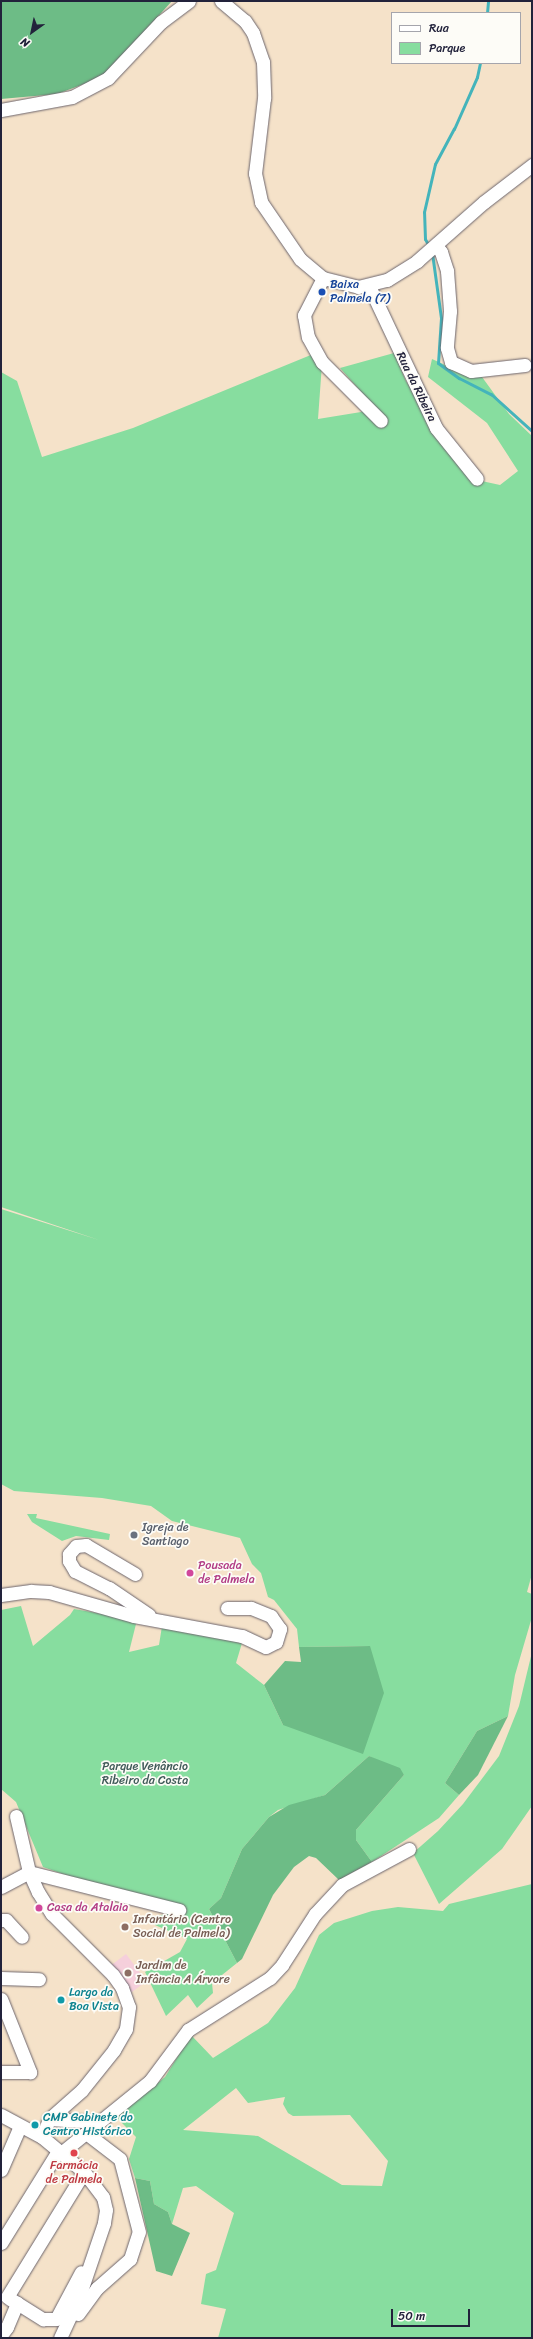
<!DOCTYPE html>
<meta charset="utf-8">
<style>
body{margin:0}
#map{position:relative;width:533px;height:2339px;overflow:hidden;background:#f5e2c9;font-family:Sriracha,sans-serif}
div>[style]{position:absolute}
.built>*{inset:0;background:#f5cfdb;transform-origin:0 0}
.green>*{inset:0;background:#87dd9f}
.forest>*{inset:0;background:#6dbc86}
.stream>*{height:3px;margin:-1.5px;padding:0 1.5px;transform-origin:1.5px;border-radius:1.5px;background:#44b4bb}
.roads{filter:drop-shadow(0 0 1px #6c656d) drop-shadow(0 0 1px #6c656d)}
.minor>*{height:13px;margin:-6.5px;padding:0 6.5px;transform-origin:6.5px;border-radius:6.5px;background:#fff}
.dots>*{width:11px;height:11px;translate:-50% -50%;box-sizing:border-box;border:2px solid #fdfcf7;border-radius:50%}
span{translate:-50% -50%;white-space:nowrap;text-align:center;line-height:1.15;-webkit-text-stroke:3.5px #fdfcf7;paint-order:stroke}
.transit-label{font-size:12px;color:#164399}
.left{translate:0 -50%;text-align:left}
.street-label{font-size:12px;color:#22223b}
.worship-label{font-size:12px;color:#5b616d}
.hotel-label{font-size:12px;color:#b23c85}
.park-label{font-size:12px;color:#405a59}
.education-label{font-size:12px;color:#785e54}
.culture-label{font-size:12px;color:#0d838f}
.health-label{font-size:12px;color:#be3a42}
.frame{position:absolute;inset:0;border:2px solid #22223b;pointer-events:none}
.legend{position:absolute;left:391px;top:12px;width:130px;height:52px;box-sizing:border-box;background:#fdfcf7;border:1px solid #a5a5ac;margin:0;padding:5px 7px;list-style:none;font-size:12px;color:#22223b}
.legend li{display:flex;align-items:center;gap:8px;height:20px}
.legend b{width:20px;border:1px solid #a5a5ac}
.north{position:absolute;left:12px;top:12px;width:40px;height:40px;-webkit-text-stroke:3px #fdfcf7;paint-order:stroke;rotate:213deg;font-size:11px;font-weight:700;line-height:16px;text-align:center;color:#22223b}
.north::after{content:'';display:block;margin:auto;width:14px;height:18px;background:#22223b;clip-path:polygon(50% 0,100% 100%,50% 72%,0 100%)}
.scale{position:absolute;left:391px;top:2309px;width:79px;height:18px;box-sizing:border-box;border:2px solid #22223b;border-top:0;padding-left:5px;font-size:12px;line-height:14px;white-space:nowrap;color:#22223b;-webkit-text-stroke:3px #fdfcf7;paint-order:stroke}
</style>
<div id="map">
<div class="built">
<div style="left:126px;top:1954px;width:34px;height:19px;rotate:53deg"></div>
</div>
<div class="green">
<div style="clip-path:polygon(323px 350px,318px 419px,361px 412px,371px 403px,340px 368px,394px 353px,406px 381px,468px 478px,500px 485px,518px 471px,487px 423px,428px 377px,432px 359px,463px 373px,482px 377px,509px 414px,532px 436px,532px 1574px,527px 1592px,532px 1594px,532px 1617px,515px 1675px,508px 1716px,477px 1731px,445px 1783px,459px 1795px,439px 1818px,372px 1862px,356px 1840px,356px 1830px,404px 1775px,369px 1756px,325px 1795px,278px 1810px,269px 1817px,242px 1849px,221px 1898px,209px 1909px,237px 1963px,212px 1983px,213px 1993px,197px 2008px,188px 1995px,166px 2016px,145px 1972px,180px 1952px,187px 1939px,155px 1925px,158px 1916px,178px 1910px,133px 1899px,43px 1867px,16px 1802px,1px 1789px,1px 1610px,21px 1606px,33px 1646px,70px 1615px,74px 1609px,137px 1620px,129px 1652px,159px 1645px,162px 1626px,242px 1643px,236px 1663px,264px 1685px,283px 1725px,370px 1646px,299px 1647px,297px 1629px,274px 1600px,268px 1597px,261px 1573px,252px 1564px,240px 1538px,172px 1521px,151px 1506px,102px 1498px,14px 1491px,1px 1484px,1px 1209px,99px 1240px,1px 1207px,1px 372px,17px 381px,42px 457px,133px 428px)"></div>
<div style="clip-path:polygon(27px 1514px,37px 1514px,36px 1518px,110px 1534px,109px 1540px,76px 1536px,62px 1541px,32px 1522px)"></div>
<div style="clip-path:polygon(532px 1652px,532px 1806px,502px 1849px,439px 1904px,413px 1853px,438px 1831px,463px 1804px,499px 1756px,519px 1706px)"></div>
<div style="clip-path:polygon(evenodd,532px 1884px,532px 2338px,218px 2338px,226px 2309px,201px 2304px,206px 2274px,216px 2270px,234px 2213px,196px 2186px,183px 2188px,172px 2224px,168px 2212px,154px 2204px,150px 2181px,135px 2178px,129px 2159px,136px 2137px,116px 2117px,165px 2077px,191px 2035px,213px 2058px,268px 2023px,295px 1988px,319px 1935px,334px 1923px,372px 1911px,398px 1907px,443px 1911px,449px 1904px,532px 1884px,236px 2088px,248px 2103px,285px 2097px,283px 2104px,288px 2113px,293px 2116px,350px 2115px,388px 2161px,382px 2186px,342px 2185px,258px 2136px,183px 2130px,236px 2088px)"></div>
</div>
<div class="forest">
<div style="clip-path:polygon(1px 1px,172px 1px,103px 77px,57px 94px,1px 99px)"></div>
<div style="clip-path:polygon(370px 1646px,384px 1693px,363px 1754px,283px 1725px,264px 1685px,285px 1661px,301px 1662px,299px 1647px)"></div>
<div style="clip-path:polygon(508px 1716px,478px 1775px,459px 1795px,445px 1783px,477px 1731px)"></div>
<div style="clip-path:polygon(369px 1756px,400px 1768px,404px 1775px,356px 1830px,356px 1840px,372px 1862px,339px 1880px,316px 1858px,309px 1856px,294px 1867px,273px 1895px,242px 1959px,237px 1963px,209px 1909px,221px 1898px,242px 1849px,269px 1817px,289px 1805px,325px 1795px)"></div>
<div style="clip-path:polygon(135px 2178px,150px 2181px,154px 2204px,168px 2212px,172px 2224px,190px 2233px,172px 2276px,156px 2271px)"></div>
</div>
<div class="stream">
<div style="left:487px;top:13px;width:12px;rotate:-85deg"></div>
<div style="left:429px;top:246px;width:8px;rotate:-120deg"></div>
<div style="left:425px;top:239px;width:27px;rotate:-92deg"></div>
<div style="left:424px;top:212px;width:49px;rotate:-77.1deg"></div>
<div style="left:435px;top:164px;width:40px;rotate:-62deg"></div>
<div style="left:454px;top:129px;width:57px;rotate:-66.1deg"></div>
<div style="left:477px;top:77px;width:14px;rotate:-78deg"></div>
<div style="left:432px;top:253px;width:66px;rotate:82.1deg"></div>
<div style="left:441px;top:318px;width:45px;rotate:93.8deg"></div>
<div style="left:438px;top:363px;width:26px;rotate:36deg"></div>
<div style="left:459px;top:378px;width:36px;rotate:27deg"></div>
<div style="left:491px;top:394px;width:55px;rotate:42.1deg"></div>
</div>
<div class="roads">
<div class="minor">
<div style="left:221px;top:1px;width:31px;rotate:40deg"></div>
<div style="left:245px;top:21px;width:14px;rotate:56deg"></div>
<div style="left:253px;top:33px;width:31px;rotate:71deg"></div>
<div style="left:263px;top:62px;width:36px;rotate:88deg"></div>
<div style="left:264px;top:98px;width:76px;rotate:96.8deg"></div>
<div style="left:255px;top:173px;width:30px;rotate:78deg"></div>
<div style="left:261px;top:202px;width:69px;rotate:55.6deg"></div>
<div style="left:300px;top:259px;width:30px;rotate:40deg"></div>
<div style="left:323px;top:278px;width:36px;rotate:14deg"></div>
<div style="left:358px;top:287px;width:30px;rotate:-14deg"></div>
<div style="left:387px;top:280px;width:36px;rotate:-32deg"></div>
<div style="left:417px;top:261px;width:89px;rotate:-41.4deg"></div>
<div style="left:484px;top:202px;width:61px;rotate:-37.6deg"></div>
<div style="left:1px;top:110px;width:72px;rotate:-10.4deg"></div>
<div style="left:72px;top:97px;width:41px;rotate:-27.8deg"></div>
<div style="left:108px;top:78px;width:77px;rotate:-46.6deg"></div>
<div style="left:161px;top:22px;width:35px;rotate:-37deg"></div>
<div style="left:436px;top:245px;width:9px;rotate:54deg"></div>
<div style="left:441px;top:252px;width:20px;rotate:72deg"></div>
<div style="left:447px;top:271px;width:40px;rotate:85.7deg"></div>
<div style="left:450px;top:311px;width:37px;rotate:95deg"></div>
<div style="left:447px;top:348px;width:15px;rotate:74deg"></div>
<div style="left:451px;top:362px;width:22px;rotate:24deg"></div>
<div style="left:471px;top:371px;width:54px;rotate:-6.3deg"></div>
<div style="left:323px;top:278px;width:42px;rotate:117.2deg"></div>
<div style="left:304px;top:315px;width:22px;rotate:80deg"></div>
<div style="left:308px;top:337px;width:29px;rotate:61deg"></div>
<div style="left:322px;top:362px;width:83px;rotate:45deg"></div>
<div style="left:369px;top:286px;width:157px;rotate:64.7deg"></div>
<div style="left:436px;top:428px;width:65px;rotate:51.2deg"></div>
<div style="left:135px;top:1574px;width:57px;rotate:-149.4deg"></div>
<div style="left:86px;top:1545px;width:10px;rotate:174deg"></div>
<div style="left:76px;top:1546px;width:11px;rotate:131deg"></div>
<div style="left:69px;top:1554px;width:7px;rotate:90deg"></div>
<div style="left:69px;top:1561px;width:12px;rotate:59deg"></div>
<div style="left:75px;top:1571px;width:38px;rotate:27deg"></div>
<div style="left:109px;top:1588px;width:48px;rotate:34deg"></div>
<div style="left:1px;top:1595px;width:30px;rotate:-8deg"></div>
<div style="left:31px;top:1591px;width:18px;rotate:3deg"></div>
<div style="left:49px;top:1592px;width:88px;rotate:15.8deg"></div>
<div style="left:134px;top:1616px;width:110px;rotate:10.5deg"></div>
<div style="left:242px;top:1636px;width:26px;rotate:25deg"></div>
<div style="left:266px;top:1647px;width:11px;rotate:-27deg"></div>
<div style="left:276px;top:1642px;width:14px;rotate:-73deg"></div>
<div style="left:280px;top:1629px;width:16px;rotate:-125deg"></div>
<div style="left:271px;top:1616px;width:22px;rotate:-158deg"></div>
<div style="left:251px;top:1608px;width:24px;rotate:180deg"></div>
<div style="left:16px;top:1816px;width:57px;rotate:76.9deg"></div>
<div style="left:29px;top:1872px;width:22px;rotate:66deg"></div>
<div style="left:38px;top:1892px;width:26px;rotate:58deg"></div>
<div style="left:52px;top:1914px;width:86px;rotate:45deg"></div>
<div style="left:113px;top:1975px;width:16px;rotate:55deg"></div>
<div style="left:122px;top:1988px;width:20px;rotate:70deg"></div>
<div style="left:129px;top:2007px;width:22px;rotate:98deg"></div>
<div style="left:126px;top:2029px;width:24px;rotate:120deg"></div>
<div style="left:114px;top:2050px;width:51px;rotate:128.7deg"></div>
<div style="left:82px;top:2090px;width:44px;rotate:138.7deg"></div>
<div style="left:49px;top:2119px;width:19px;rotate:111deg"></div>
<div style="left:29px;top:1872px;width:155px;rotate:14.2deg"></div>
<div style="left:1px;top:1887px;width:32px;rotate:-28deg"></div>
<div style="left:1px;top:1920px;width:5px"></div>
<div style="left:6px;top:1920px;width:23px;rotate:47deg"></div>
<div style="left:1px;top:1978px;width:38px;rotate:2deg"></div>
<div style="left:1px;top:1999px;width:79px;rotate:68.3deg"></div>
<div style="left:30px;top:2072px;width:29px;rotate:180deg"></div>
<div style="left:1px;top:2115px;width:47px;rotate:28.2deg"></div>
<div style="left:42px;top:2137px;width:55px;rotate:39.8deg"></div>
<div style="left:84px;top:2172px;width:31px;rotate:53deg"></div>
<div style="left:103px;top:2197px;width:13px;rotate:77deg"></div>
<div style="left:106px;top:2210px;width:13px;rotate:99deg"></div>
<div style="left:104px;top:2223px;width:78px;rotate:108.7deg"></div>
<div style="left:79px;top:2297px;width:45px;rotate:114.9deg"></div>
<div style="left:49px;top:2119px;width:50px;rotate:3.4deg"></div>
<div style="left:61px;top:2153px;width:114px;rotate:-39deg"></div>
<div style="left:150px;top:2081px;width:64px;rotate:-53.3deg"></div>
<div style="left:188px;top:2030px;width:97px;rotate:-32.4deg"></div>
<div style="left:270px;top:1978px;width:18px;rotate:-47deg"></div>
<div style="left:282px;top:1965px;width:61px;rotate:-57.1deg"></div>
<div style="left:315px;top:1914px;width:40px;rotate:-47deg"></div>
<div style="left:342px;top:1885px;width:76px;rotate:-28.2deg"></div>
<div style="left:1px;top:2170px;width:48px;rotate:-66.6deg"></div>
<div style="left:1px;top:2243px;width:108px;rotate:-58.2deg"></div>
<div style="left:7px;top:2297px;width:147px;rotate:-58.4deg"></div>
<div style="left:17px;top:2303px;width:31px;rotate:32deg"></div>
<div style="left:43px;top:2319px;width:13px"></div>
<div style="left:56px;top:2319px;width:53px;rotate:-62deg"></div>
<div style="left:78px;top:2314px;width:32px;rotate:-54deg"></div>
<div style="left:97px;top:2288px;width:44px;rotate:-41.3deg"></div>
<div style="left:130px;top:2259px;width:28px;rotate:-72deg"></div>
<div style="left:139px;top:2232px;width:75px;rotate:-104.6deg"></div>
<div style="left:120px;top:2159px;width:43px;rotate:-142.6deg"></div>
<div style="left:1px;top:2335px;width:10px;rotate:-53deg"></div>
<div style="left:7px;top:2327px;width:26px;rotate:-67deg"></div>
<div style="left:17px;top:2303px;width:8px;rotate:-150deg"></div>
</div>
</div>
<div class="dots">
<div style="left:322px;top:292px;background:#1a4fb4"></div>
<div style="left:134px;top:1535px;background:#6b7280"></div>
<div style="left:190px;top:1573px;background:#d1479c"></div>
<div style="left:39px;top:1908px;background:#d1479c"></div>
<div style="left:125px;top:1927px;background:#8d6e63"></div>
<div style="left:128px;top:1973px;background:#8d6e63"></div>
<div style="left:61px;top:2000px;background:#0f9aa8"></div>
<div style="left:35px;top:2125px;background:#0f9aa8"></div>
<div style="left:74px;top:2153px;background:#e0444e"></div>
</div>
<div class="transit-label">
<span class="left" style="left:330px;top:292px">Baixa<br>Palmela (7)</span>
</div>
<div class="street-label">
<span style="left:416px;top:387px;rotate:64deg">Rua da Ribeira</span>
</div>
<div class="worship-label">
<span class="left" style="left:142px;top:1535px">Igreja de<br>Santiago</span>
</div>
<div class="hotel-label">
<span class="left" style="left:198px;top:1573px">Pousada<br>de Palmela</span>
<span class="left" style="left:47px;top:1908px">Casa da Atalaia</span>
</div>
<div class="park-label">
<span style="left:145px;top:1774px">Parque Venâncio<br>Ribeiro da Costa</span>
</div>
<div class="education-label">
<span class="left" style="left:133px;top:1927px">Infantário (Centro<br>Social de Palmela)</span>
<span class="left" style="left:136px;top:1973px">Jardim de<br>Infância A Árvore</span>
</div>
<div class="culture-label">
<span class="left" style="left:69px;top:2000px">Largo da<br>Boa Vista</span>
<span class="left" style="left:43px;top:2125px">CMP Gabinete do<br>Centro Histórico</span>
</div>
<div class="health-label">
<span style="left:74px;top:2173px">Farmácia<br>de Palmela</span>
</div>
<div class="frame"></div>
<ul class="legend">
<li><b style="height:5px;background:#fff"></b>Rua</li>
<li><b style="height:11px;background:#87dd9f"></b>Parque</li>
</ul>
<div class="north">N</div>
<div class="scale">50 m</div>
</div>
